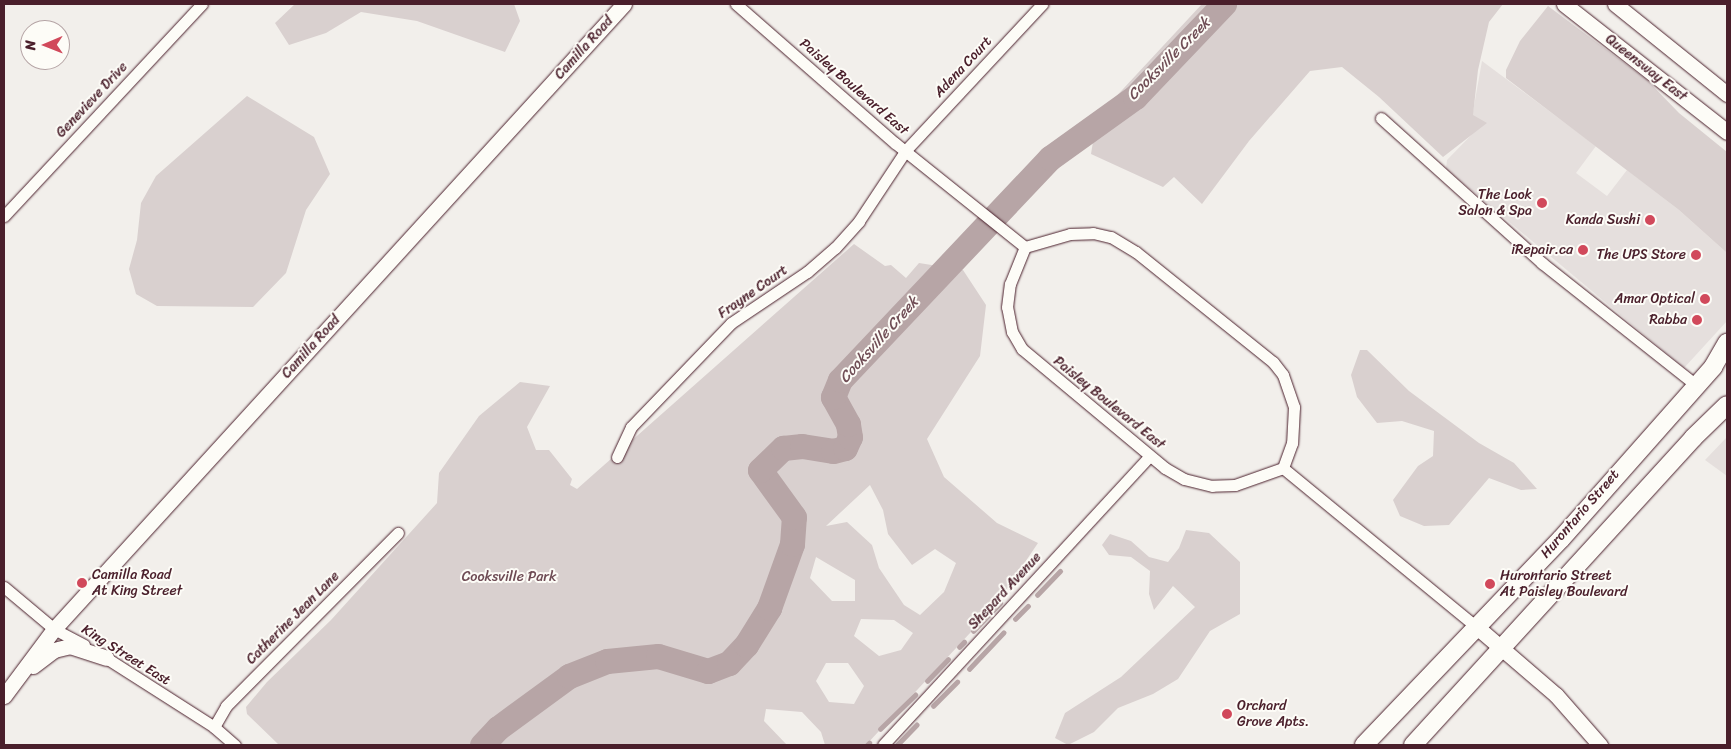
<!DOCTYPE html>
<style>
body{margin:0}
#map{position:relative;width:1731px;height:749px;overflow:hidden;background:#f2efeb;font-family:Sriracha,sans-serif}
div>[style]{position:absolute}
.built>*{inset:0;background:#e5dfdd}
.green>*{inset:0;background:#d9d0cf}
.stream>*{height:4.5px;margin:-2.25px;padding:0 2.25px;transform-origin:2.25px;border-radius:2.25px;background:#b7a5a6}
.river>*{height:25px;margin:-12.5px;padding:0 12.5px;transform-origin:12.5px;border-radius:12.5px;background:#b7a5a6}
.roads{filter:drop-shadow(0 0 1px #4a1f2b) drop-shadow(0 0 1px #4a1f2b)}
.street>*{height:11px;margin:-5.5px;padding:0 5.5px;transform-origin:5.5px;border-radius:5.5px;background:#fdfcf7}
.secondary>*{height:15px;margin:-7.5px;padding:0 7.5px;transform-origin:7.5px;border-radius:7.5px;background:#fdfcf7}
.primary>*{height:18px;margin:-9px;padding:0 9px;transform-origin:9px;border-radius:9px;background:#fdfcf7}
.dots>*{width:14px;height:14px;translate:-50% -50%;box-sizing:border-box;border:2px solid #fdfcf7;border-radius:50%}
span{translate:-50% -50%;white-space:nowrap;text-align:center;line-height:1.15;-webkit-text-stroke:4px #fdfcf7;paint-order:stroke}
.street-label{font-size:14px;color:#4a1f2b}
.poi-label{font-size:14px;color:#4a1f2b}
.right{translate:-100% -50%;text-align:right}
.left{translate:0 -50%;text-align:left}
.park-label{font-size:14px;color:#6e4b54}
.water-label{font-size:15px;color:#704e56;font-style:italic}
.frame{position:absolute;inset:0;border:5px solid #4a1f2b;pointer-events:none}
.north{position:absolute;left:20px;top:20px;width:50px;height:50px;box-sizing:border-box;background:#fdfcf7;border:1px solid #b5a4a5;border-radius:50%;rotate:269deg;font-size:14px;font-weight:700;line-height:20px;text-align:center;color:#4a1f2b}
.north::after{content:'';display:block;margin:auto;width:18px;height:22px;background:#d1495b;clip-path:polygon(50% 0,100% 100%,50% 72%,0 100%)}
</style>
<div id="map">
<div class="built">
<div style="clip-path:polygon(1482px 61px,1596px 146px,1576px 173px,1607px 196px,1627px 170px,1679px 210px,1727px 253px,1727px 321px,1684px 368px,1446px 169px,1447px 160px,1482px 124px,1472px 117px)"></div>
<div style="clip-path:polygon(1727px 437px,1727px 476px,1705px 460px)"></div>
</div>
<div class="green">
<div style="clip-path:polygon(295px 4px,514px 4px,520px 21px,505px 52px,417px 21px,361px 12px,326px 33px,289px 45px,275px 23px)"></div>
<div style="clip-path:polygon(1202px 4px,1503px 4px,1489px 22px,1478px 70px,1473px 115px,1487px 123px,1443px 157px,1379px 97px,1342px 67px,1310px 71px,1249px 141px,1202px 204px,1174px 177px,1163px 187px,1091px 154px,1097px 117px)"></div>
<div style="clip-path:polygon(1548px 6px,1647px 80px,1679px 113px,1727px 152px,1727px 253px,1679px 210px,1506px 78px,1506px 70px,1520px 41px)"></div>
<div style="clip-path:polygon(247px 96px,314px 137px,330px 174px,306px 210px,286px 273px,253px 307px,157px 306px,136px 294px,129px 269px,137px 240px,141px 203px,156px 176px)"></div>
<div style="clip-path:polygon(evenodd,854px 244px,885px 266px,891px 265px,906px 278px,919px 263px,963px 270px,986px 305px,980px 356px,927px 439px,944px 477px,997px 523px,1038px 543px,996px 605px,866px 745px,825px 745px,821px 732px,802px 712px,766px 709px,764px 721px,787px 745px,279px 745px,247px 714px,246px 707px,267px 682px,331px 620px,437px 503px,439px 473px,479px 416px,520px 382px,550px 386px,527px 427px,536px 450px,549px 450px,572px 479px,570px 485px,577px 489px,854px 244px,870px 485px,883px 510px,888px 534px,912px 565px,935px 549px,956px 563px,944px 592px,920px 615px,904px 605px,879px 568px,872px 545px,847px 522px,826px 526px,870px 485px,854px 244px,816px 557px,855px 580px,855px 601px,832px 601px,810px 578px,816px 557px,854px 244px,861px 619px,894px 620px,913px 633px,901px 650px,879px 656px,854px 636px,861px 619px,854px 244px,826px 663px,848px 663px,864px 686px,854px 704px,829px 702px,816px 681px,826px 663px)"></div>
<div style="clip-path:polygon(1360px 350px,1367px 350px,1409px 391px,1479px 443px,1514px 463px,1537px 489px,1521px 490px,1489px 478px,1449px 525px,1424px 526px,1400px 516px,1393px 500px,1418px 466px,1433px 456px,1434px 431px,1402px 421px,1377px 423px,1357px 397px,1351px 375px)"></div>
<div style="clip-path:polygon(1186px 530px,1209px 533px,1240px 562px,1240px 614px,1210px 631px,1178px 679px,1153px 694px,1118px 708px,1094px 732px,1068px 745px,1055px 738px,1065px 713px,1121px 677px,1195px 607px,1173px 586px,1154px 610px,1149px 594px,1150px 571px,1131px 557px,1109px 555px,1102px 545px,1110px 534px,1131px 541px,1149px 557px,1168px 562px,1179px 548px)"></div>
</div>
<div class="stream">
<div style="left:1037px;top:595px;width:33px;rotate:-46deg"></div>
<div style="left:1015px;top:619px;width:18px;rotate:-45deg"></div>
<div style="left:973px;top:631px;width:39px;rotate:-46deg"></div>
<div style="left:959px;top:647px;width:7px;rotate:-45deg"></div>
<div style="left:969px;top:669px;width:50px;rotate:-46.6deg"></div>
<div style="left:927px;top:681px;width:30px;rotate:-46deg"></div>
<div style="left:933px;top:706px;width:34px;rotate:-45deg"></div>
<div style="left:880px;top:729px;width:49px;rotate:-44.2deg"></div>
<div style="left:867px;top:745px;width:3px;rotate:-45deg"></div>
<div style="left:897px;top:745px;width:28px;rotate:-46deg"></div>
</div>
<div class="river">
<div style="left:482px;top:745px;width:23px;rotate:-47deg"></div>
<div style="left:498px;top:728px;width:88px;rotate:-36.2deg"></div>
<div style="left:569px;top:676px;width:41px;rotate:-21.5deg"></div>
<div style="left:607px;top:661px;width:51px;rotate:-5.6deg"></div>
<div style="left:658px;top:656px;width:52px;rotate:16.7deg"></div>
<div style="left:708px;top:671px;width:22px;rotate:-21deg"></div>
<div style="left:729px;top:663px;width:25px;rotate:-47deg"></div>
<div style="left:746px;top:645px;width:44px;rotate:-58.1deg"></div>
<div style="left:769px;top:608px;width:68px;rotate:-70.2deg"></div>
<div style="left:792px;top:544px;width:27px;rotate:-86deg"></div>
<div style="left:794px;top:517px;width:58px;rotate:-125.9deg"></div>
<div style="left:760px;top:470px;width:32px;rotate:-44deg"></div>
<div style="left:783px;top:448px;width:19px;rotate:-6deg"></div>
<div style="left:802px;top:446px;width:31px;rotate:9deg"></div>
<div style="left:833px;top:451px;width:12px;rotate:-14deg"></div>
<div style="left:845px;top:448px;width:12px;rotate:-66deg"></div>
<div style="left:850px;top:437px;width:13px;rotate:-99deg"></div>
<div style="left:848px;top:424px;width:31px;rotate:-119deg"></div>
<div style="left:833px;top:397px;width:18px;rotate:-68deg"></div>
<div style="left:840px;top:380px;width:306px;rotate:-46.6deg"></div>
<div style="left:1050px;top:158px;width:105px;rotate:-35.7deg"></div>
<div style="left:1135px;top:97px;width:129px;rotate:-46.3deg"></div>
</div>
<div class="roads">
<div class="street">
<div style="left:736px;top:4px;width:211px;rotate:41.2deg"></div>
<div style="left:895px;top:143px;width:166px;rotate:38.7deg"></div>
<div style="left:1381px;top:118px;width:217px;rotate:42deg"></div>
<div style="left:1542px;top:263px;width:196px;rotate:38.4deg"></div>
<div style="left:4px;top:216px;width:290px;rotate:-47deg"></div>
<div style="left:1093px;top:233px;width:18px;rotate:13deg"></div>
<div style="left:1111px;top:237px;width:29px;rotate:31deg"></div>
<div style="left:1136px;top:252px;width:176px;rotate:38.8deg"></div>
<div style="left:1273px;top:362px;width:16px;rotate:52deg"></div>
<div style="left:1283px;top:375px;width:34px;rotate:71deg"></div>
<div style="left:1294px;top:407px;width:36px;rotate:93deg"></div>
<div style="left:1292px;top:443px;width:27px;rotate:110deg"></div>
<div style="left:1283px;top:468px;width:51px;rotate:160.5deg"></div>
<div style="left:1235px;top:485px;width:23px;rotate:178deg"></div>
<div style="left:1212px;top:486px;width:29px;rotate:-166deg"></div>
<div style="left:1184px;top:479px;width:22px;rotate:-150deg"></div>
<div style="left:1165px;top:468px;width:186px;rotate:-140.2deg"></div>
<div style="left:1022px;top:349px;width:20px;rotate:-120deg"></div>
<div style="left:1012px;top:332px;width:25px;rotate:-101deg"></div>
<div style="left:1007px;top:307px;width:23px;rotate:-83deg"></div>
<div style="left:1010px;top:284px;width:40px;rotate:-68deg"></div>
<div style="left:1025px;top:247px;width:47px;rotate:-16.1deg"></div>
<div style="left:1070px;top:234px;width:23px;rotate:-2deg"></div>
<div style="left:617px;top:457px;width:33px;rotate:-65deg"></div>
<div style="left:631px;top:427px;width:144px;rotate:-46.1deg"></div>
<div style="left:731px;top:323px;width:92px;rotate:-33.9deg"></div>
<div style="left:807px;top:272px;width:37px;rotate:-41deg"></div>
<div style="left:835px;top:248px;width:36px;rotate:-48deg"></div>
<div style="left:859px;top:221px;width:85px;rotate:-56.5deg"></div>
<div style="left:906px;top:150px;width:200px;rotate:-47deg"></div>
<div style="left:1283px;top:468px;width:252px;rotate:39.4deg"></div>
<div style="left:4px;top:587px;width:65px;rotate:40deg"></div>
<div style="left:54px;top:629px;width:34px;rotate:28deg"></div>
<div style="left:100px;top:654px;width:135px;rotate:32.6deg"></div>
<div style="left:214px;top:727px;width:28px;rotate:41deg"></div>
<div style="left:214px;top:727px;width:24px;rotate:-60deg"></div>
<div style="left:226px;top:706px;width:244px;rotate:-45.2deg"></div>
<div style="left:883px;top:745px;width:393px;rotate:-47.3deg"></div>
</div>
<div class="secondary">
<div style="left:1564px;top:4px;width:207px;rotate:38.1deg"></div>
<div style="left:1615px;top:4px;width:144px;rotate:38.8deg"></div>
<div style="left:1478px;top:628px;width:103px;rotate:40.7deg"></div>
<div style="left:1556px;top:695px;width:67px;rotate:48.7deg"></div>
<div style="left:33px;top:666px;width:26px;rotate:-37deg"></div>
<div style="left:54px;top:650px;width:16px;rotate:-14deg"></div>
<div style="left:70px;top:646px;width:38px;rotate:18deg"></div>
<div style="left:4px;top:696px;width:84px;rotate:-53.3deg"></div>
<div style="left:54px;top:629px;width:846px;rotate:-47.64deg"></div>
</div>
<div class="primary">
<div style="left:1364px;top:745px;width:285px;rotate:-46.3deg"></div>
<div style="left:1561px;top:539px;width:230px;rotate:-48.5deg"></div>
<div style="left:1713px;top:367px;width:28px;rotate:-60deg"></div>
<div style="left:1413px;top:745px;width:416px;rotate:-47.6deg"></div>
<div style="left:1693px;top:438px;width:47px;rotate:-44.1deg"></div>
</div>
</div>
<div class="dots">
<div style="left:1542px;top:203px;background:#d1495b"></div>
<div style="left:1650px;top:220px;background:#d1495b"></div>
<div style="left:1583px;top:250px;background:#d1495b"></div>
<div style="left:1696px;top:255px;background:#d1495b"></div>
<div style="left:1705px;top:299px;background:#d1495b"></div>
<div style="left:1697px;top:320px;background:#d1495b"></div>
<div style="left:82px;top:583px;background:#d1495b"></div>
<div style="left:1490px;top:584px;background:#d1495b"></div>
<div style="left:1227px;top:714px;background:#d1495b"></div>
</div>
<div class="street-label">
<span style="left:584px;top:48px;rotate:-48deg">Camilla Road</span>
<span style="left:963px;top:67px;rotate:-47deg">Adena Court</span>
<span style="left:1646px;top:68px;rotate:38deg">Queensway East</span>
<span style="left:854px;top:87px;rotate:41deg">Paisley Boulevard East</span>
<span style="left:92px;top:100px;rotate:-47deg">Genevieve Drive</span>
<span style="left:753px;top:292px;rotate:-35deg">Frayne Court</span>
<span style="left:311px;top:347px;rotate:-48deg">Camilla Road</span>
<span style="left:1109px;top:403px;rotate:39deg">Paisley Boulevard East</span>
<span style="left:1580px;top:514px;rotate:-49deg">Hurontario Street</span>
<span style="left:1005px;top:591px;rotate:-47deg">Shepard Avenue</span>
<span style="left:293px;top:618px;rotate:-45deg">Catherine Jean Lane</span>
<span style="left:126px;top:655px;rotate:32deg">King Street East</span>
</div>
<div class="poi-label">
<span class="right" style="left:1532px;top:203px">The Look<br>Salon &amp; Spa</span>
<span class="right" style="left:1640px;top:220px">Kanda Sushi</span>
<span class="right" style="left:1573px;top:250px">iRepair.ca</span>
<span class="right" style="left:1686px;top:255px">The UPS Store</span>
<span class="right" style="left:1695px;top:299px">Amar Optical</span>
<span class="right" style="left:1687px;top:320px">Rabba</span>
<span class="left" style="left:92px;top:583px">Camilla Road<br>At King Street</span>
<span class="left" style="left:1500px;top:584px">Hurontario Street<br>At Paisley Boulevard</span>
<span class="left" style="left:1237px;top:714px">Orchard<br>Grove Apts.</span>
</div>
<div class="park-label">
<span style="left:509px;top:577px">Cooksville Park</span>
</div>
<div class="water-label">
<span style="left:1169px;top:59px;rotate:-45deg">Cooksville Creek</span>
<span style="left:879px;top:340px;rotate:-48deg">Cooksville Creek</span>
</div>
<div class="frame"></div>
<div class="north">N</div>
</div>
